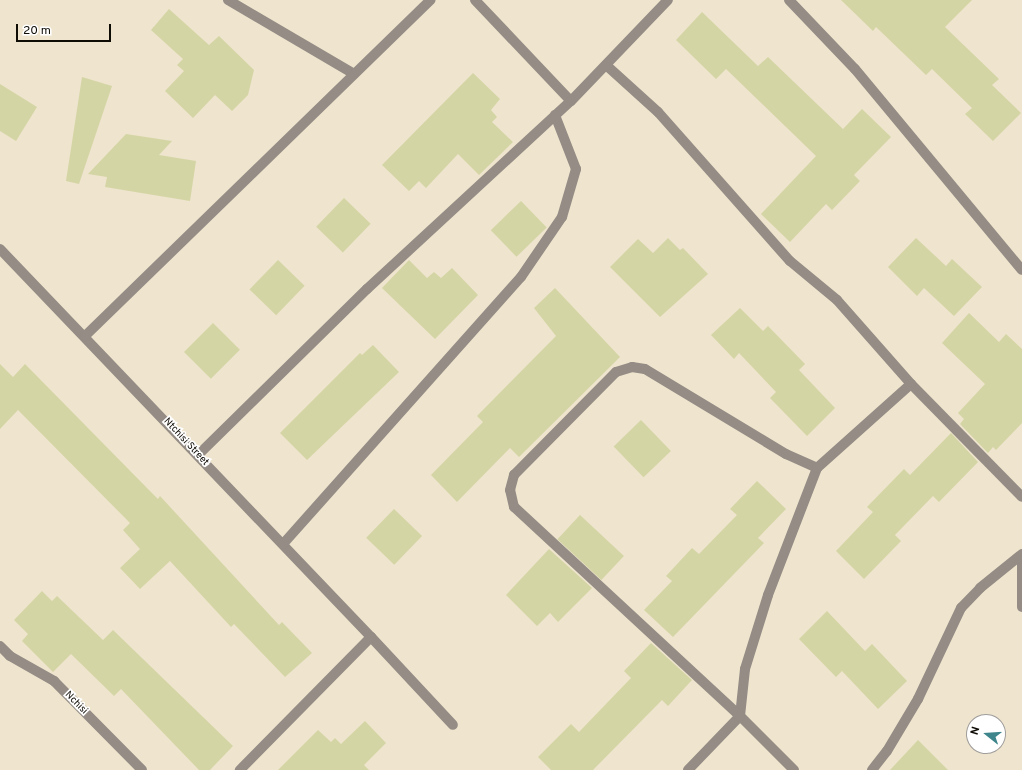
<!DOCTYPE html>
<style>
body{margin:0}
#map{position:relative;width:1022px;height:770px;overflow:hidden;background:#efe4cd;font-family:Overpass,sans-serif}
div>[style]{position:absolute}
.building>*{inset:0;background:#d4d5a5;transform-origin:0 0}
.service>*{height:10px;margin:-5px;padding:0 5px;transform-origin:5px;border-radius:5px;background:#948c85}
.minor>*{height:10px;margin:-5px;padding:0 5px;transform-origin:5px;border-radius:5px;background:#948c85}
span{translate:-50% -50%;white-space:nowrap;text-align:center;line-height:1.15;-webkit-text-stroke:3.5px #fff;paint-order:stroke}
.street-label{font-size:10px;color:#0f0b05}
.north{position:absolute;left:966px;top:714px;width:40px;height:40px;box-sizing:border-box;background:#fff;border:1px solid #9f9d9b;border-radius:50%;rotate:287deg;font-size:11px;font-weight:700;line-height:16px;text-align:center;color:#0f0b05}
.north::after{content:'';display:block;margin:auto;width:14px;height:18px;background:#3e868c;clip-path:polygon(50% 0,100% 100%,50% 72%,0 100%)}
.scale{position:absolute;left:16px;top:24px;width:95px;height:18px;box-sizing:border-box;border:2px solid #0f0b05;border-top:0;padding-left:5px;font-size:12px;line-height:14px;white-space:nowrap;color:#0f0b05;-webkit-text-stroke:3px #fff;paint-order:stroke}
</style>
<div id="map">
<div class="building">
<div style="clip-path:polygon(841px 0,972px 0,945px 27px,999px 79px,992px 85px,1021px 113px,993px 141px,965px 114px,972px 108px,932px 69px,926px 75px,876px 27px,873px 31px)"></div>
<div style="clip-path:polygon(169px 9px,209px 45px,219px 36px,254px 70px,248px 95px,232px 111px,215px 95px,193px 118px,165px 91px,184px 71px,177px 65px,183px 59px,151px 30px)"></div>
<div style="clip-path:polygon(702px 12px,758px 66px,768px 57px,843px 129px,862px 109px,891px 137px,854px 175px,860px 181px,832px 210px,826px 204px,790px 242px,761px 214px,816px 156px,726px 69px,716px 79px,676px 40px)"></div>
<div style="clip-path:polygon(473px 73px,500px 99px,491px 110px,497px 117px,492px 122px,513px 142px,479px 175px,458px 154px,426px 188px,419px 181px,409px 191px,382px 165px)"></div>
<div style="clip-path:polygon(82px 77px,112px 86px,79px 184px,66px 181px)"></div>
<div style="clip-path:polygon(0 84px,37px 107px,16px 141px,0 131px)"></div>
<div style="clip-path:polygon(126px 134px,172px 141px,159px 155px,196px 161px,190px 201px,105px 187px,107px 177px,88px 174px)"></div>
<div style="left:344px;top:198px;width:37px;height:40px;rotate:44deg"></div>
<div style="left:521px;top:201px;width:37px;height:42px;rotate:46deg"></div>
<div style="clip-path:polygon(668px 238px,680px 250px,683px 248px,708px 274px,660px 317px,610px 267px,638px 239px,653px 253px)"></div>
<div style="clip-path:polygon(916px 238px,946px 266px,952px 259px,982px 287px,954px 316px,924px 288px,917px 296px,888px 267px)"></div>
<div style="left:278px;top:260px;width:37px;height:41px;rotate:44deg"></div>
<div style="clip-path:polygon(409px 260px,427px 278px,434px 272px,441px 278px,452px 268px,478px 295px,435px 339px,382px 288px)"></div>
<div style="clip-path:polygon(555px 288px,620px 357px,519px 457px,510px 448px,457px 502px,431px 475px,483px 422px,477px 416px,556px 336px,534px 308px)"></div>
<div style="clip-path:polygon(740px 308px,763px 331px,768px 326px,805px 364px,799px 370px,835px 408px,807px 436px,770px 398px,776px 392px,739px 353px,734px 359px,711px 335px)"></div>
<div style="clip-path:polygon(969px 313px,999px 342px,1006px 334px,1022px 349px,1022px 423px,996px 450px,993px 447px,988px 453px,960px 424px,964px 419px,958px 413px,985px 384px,942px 343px)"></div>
<div style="left:213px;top:323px;width:38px;height:41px;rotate:45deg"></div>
<div style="clip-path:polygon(373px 345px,399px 372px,307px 460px,280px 433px,360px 353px,362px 355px)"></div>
<div style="clip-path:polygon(0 364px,13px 377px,25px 364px,146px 487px,158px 499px,160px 496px,279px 625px,282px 622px,312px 653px,285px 677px,234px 624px,231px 627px,170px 561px,140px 589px,120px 568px,140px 549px,123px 530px,130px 523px,18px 410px,0 429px)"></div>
<div style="left:641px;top:420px;width:43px;height:38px;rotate:46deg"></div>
<div style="clip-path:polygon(951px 433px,978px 462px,939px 502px,933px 496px,895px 535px,901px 541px,864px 579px,836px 551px,873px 512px,867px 507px,904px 469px,910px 475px)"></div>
<div style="clip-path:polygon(757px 481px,786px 509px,758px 538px,764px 543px,673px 637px,644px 610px,672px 581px,666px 576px,692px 548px,699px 554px,737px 515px,730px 509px)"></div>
<div style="left:394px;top:509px;width:39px;height:40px;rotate:44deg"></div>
<div style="left:580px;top:515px;width:60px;height:33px;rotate:43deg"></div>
<div style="clip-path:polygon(549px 549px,592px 588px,558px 622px,550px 613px,537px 626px,506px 595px)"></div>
<div style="clip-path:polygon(42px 591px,52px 601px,57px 596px,103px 640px,113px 630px,233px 746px,210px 770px,199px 770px,121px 689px,114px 696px,71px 654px,53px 672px,22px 641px,28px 634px,14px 620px)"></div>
<div style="clip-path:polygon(827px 611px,865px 651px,872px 644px,907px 681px,878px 709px,842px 671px,836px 677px,799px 639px)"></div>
<div style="clip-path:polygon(651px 643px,692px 680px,668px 706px,662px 700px,593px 770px,551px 770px,538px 757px,571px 724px,579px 732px,631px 678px,624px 671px)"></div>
<div style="clip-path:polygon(365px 721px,386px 743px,364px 765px,369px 770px,278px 770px,318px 730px,331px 742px,335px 738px,341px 744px)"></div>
<div style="clip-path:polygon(918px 740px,948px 770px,890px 770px)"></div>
</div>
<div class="service">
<div style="left:371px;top:637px;width:120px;rotate:47deg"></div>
</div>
<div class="minor">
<div style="left:228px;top:0;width:146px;rotate:30.4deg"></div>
<div style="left:475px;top:0;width:139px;rotate:46.5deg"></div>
<div style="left:789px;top:0;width:95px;rotate:46.3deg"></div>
<div style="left:855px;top:69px;width:261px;rotate:50.3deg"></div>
<div style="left:606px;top:65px;width:70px;rotate:42.1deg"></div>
<div style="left:658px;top:112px;width:199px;rotate:48.5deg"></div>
<div style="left:790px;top:261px;width:61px;rotate:39.7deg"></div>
<div style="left:837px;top:300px;width:112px;rotate:48.6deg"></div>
<div style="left:911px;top:384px;width:158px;rotate:45.5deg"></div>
<div style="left:0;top:249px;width:537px;rotate:46.28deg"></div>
<div style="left:371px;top:637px;width:187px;rotate:134.6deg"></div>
<div style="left:85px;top:336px;width:482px;rotate:-44.2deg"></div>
<div style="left:198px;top:455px;width:237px;rotate:-44.5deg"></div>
<div style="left:367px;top:289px;width:277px;rotate:-42.7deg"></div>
<div style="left:571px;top:101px;width:140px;rotate:-46.2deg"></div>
<div style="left:283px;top:544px;width:358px;rotate:-48.3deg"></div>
<div style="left:521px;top:277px;width:73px;rotate:-55.7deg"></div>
<div style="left:562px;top:217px;width:50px;rotate:-73.7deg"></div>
<div style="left:576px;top:169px;width:58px;rotate:-111.3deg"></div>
<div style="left:1022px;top:562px;width:45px;rotate:90deg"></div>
<div style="left:0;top:646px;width:14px;rotate:45deg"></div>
<div style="left:10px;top:656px;width:51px;rotate:29.6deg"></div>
<div style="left:54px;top:681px;width:125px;rotate:45.3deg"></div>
<div style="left:688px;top:770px;width:75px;rotate:-46.1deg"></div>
<div style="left:740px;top:716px;width:47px;rotate:-83.9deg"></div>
<div style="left:745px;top:669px;width:77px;rotate:-72.7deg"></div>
<div style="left:768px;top:595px;width:136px;rotate:-68.9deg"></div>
<div style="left:794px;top:770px;width:76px;rotate:-135deg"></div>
<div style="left:740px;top:716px;width:308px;rotate:-137.2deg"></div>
<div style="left:514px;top:507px;width:17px;rotate:-103deg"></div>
<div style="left:510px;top:490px;width:16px;rotate:-75deg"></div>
<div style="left:514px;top:475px;width:145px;rotate:-45.3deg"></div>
<div style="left:616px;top:372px;width:17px;rotate:-17deg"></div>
<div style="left:632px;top:367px;width:13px;rotate:9deg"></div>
<div style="left:645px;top:369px;width:165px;rotate:31.1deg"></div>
<div style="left:786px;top:454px;width:34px;rotate:24deg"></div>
<div style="left:817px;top:468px;width:126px;rotate:-41.8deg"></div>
<div style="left:872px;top:770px;width:24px;rotate:-52deg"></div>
<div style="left:887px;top:751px;width:61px;rotate:-59.2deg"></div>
<div style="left:918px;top:699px;width:101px;rotate:-64.7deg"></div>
<div style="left:961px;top:608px;width:28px;rotate:-46deg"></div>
<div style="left:980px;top:588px;width:54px;rotate:-39deg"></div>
</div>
<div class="street-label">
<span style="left:186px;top:442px;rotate:47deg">Ntchisi Street</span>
<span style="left:76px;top:703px;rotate:45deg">Nchisi</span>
</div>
<div class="north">N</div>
<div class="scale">20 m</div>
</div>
